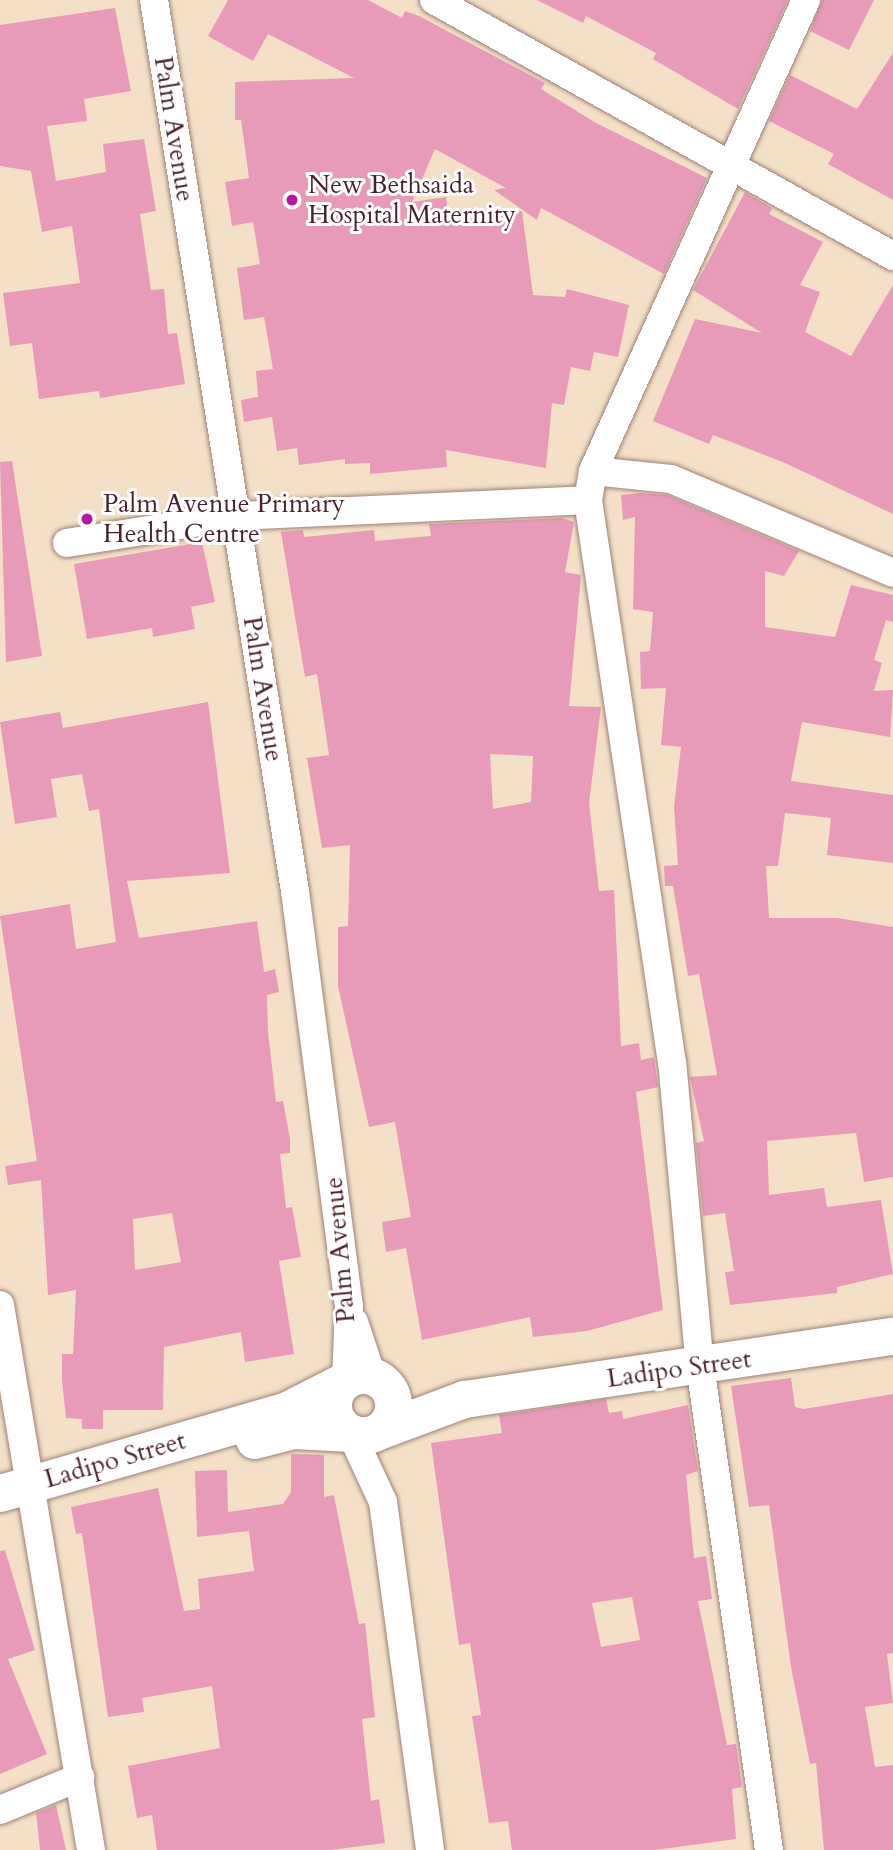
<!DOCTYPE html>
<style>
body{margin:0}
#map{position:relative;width:893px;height:1850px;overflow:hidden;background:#f4e0c6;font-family:Cardo,serif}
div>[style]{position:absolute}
.building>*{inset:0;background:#e79bb9}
.roads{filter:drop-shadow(0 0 2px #9f8078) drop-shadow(0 0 2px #9f8078)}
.minor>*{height:28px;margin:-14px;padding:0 14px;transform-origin:14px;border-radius:14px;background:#fff}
.major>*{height:37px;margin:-18.5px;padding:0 18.5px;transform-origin:18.5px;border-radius:18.5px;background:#fff}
.major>.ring{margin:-18.5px;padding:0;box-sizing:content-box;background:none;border:37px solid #fff;border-radius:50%}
.dots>*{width:19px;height:19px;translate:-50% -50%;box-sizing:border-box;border:4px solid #fff;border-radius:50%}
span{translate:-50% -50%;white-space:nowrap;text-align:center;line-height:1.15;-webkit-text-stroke:6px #fff;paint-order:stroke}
.street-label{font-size:26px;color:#4a1f2b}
.poi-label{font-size:26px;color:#4a1f2b}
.left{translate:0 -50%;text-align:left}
</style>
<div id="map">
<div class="building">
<div style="clip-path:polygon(228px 0,368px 0,402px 18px,405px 11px,419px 16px,545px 83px,541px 89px,596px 123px,707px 178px,664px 274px,541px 208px,537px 220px,494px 190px,506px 188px,435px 149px,412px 202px,446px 197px,449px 222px,522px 211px,533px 295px,565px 297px,567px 289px,629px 305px,618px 357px,594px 352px,590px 371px,571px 367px,564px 405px,552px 403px,546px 468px,446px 450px,447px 467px,370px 474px,370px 463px,345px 464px,345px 459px,299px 465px,297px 448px,277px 451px,272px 417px,244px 422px,241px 400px,258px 397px,256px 371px,273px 369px,264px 317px,244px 320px,237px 268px,260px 264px,253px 222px,232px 226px,225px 182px,249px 178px,241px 120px,235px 120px,235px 82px,354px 78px,268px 34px,253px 61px,208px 36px)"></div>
<div style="clip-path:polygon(537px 0,788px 0,738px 109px,653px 59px,656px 53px,586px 16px,583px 23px)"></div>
<div style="clip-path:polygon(822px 0,874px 0,849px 50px,810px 31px)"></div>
<div style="clip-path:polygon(115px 8px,131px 91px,84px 99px,87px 121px,47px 126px,56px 181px,106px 172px,103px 144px,144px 139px,156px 211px,140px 214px,151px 290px,164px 289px,168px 334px,177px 333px,185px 384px,100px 398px,99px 391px,39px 399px,32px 343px,10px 346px,3px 293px,80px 283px,72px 226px,42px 232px,31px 171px,0 166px,0 25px)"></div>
<div style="clip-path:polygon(893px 53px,893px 200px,828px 164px,834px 154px,769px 121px,790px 75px,857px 109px)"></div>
<div style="clip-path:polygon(745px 192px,772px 208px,769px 214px,823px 242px,800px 285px,820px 292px,805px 332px,851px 356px,893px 285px,893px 514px,785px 463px,713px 435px,709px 444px,653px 421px,695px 319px,762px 333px,693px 290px)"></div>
<div style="clip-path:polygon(12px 461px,42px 656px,6px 662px,0 462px)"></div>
<div style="clip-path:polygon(640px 493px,667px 495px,799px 551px,784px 576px,765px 571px,765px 627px,835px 637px,851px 585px,893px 595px,893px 622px,886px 620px,874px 660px,882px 663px,874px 691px,893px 690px,890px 737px,802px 722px,791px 781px,893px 795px,893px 863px,827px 855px,831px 818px,785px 813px,778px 866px,766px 866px,769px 918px,837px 918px,893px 927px,893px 1177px,864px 1182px,856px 1133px,767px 1141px,769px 1195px,824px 1188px,827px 1207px,881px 1200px,893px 1274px,837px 1287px,837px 1293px,730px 1305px,725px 1272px,734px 1271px,725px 1213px,703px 1216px,696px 1143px,704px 1141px,690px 1077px,717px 1075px,699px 974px,688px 976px,673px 886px,665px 886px,664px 866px,678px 865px,674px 807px,681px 747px,661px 745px,666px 688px,641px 689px,640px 652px,650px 651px,653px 612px,633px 609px,635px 517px,623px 520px,621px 495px)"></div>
<div style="clip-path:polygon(evenodd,562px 518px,574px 522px,565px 572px,581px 575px,569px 706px,601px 707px,589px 803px,599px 891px,614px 890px,621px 1046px,639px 1043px,641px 1060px,654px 1057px,655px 1065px,658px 1087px,636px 1092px,663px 1310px,587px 1331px,533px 1337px,530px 1317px,422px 1340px,406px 1248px,386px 1252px,382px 1222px,411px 1217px,395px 1122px,369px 1127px,338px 986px,338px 927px,348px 926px,350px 845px,322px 848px,307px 758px,329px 755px,317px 674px,305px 677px,281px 532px,303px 530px,304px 537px,374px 530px,375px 541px,431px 536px,429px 524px,562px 518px,490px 754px,533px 756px,531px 802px,493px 809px,490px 754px)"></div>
<div style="clip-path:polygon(202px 542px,215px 602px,191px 607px,195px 629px,153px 637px,152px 628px,87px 639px,74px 564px)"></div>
<div style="clip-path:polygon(evenodd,208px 702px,230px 873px,127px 881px,139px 938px,257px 921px,264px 972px,275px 969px,279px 992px,267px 995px,268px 1032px,276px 1102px,283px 1101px,290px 1139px,290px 1153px,280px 1154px,286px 1208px,292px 1207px,301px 1257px,279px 1261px,294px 1354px,245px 1362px,241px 1332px,164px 1347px,163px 1410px,103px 1410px,103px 1429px,82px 1429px,82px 1419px,66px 1418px,62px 1380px,62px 1354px,73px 1354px,76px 1290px,48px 1295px,41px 1180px,8px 1185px,5px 1166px,37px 1161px,0 916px,70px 904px,76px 949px,116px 942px,99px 809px,89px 811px,82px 774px,51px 779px,57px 817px,15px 824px,0 722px,60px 712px,63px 728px,208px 702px,172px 1213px,181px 1262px,135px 1270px,133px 1219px,172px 1213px)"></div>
<div style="clip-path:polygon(791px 1378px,795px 1407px,804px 1409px,893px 1394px,893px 1653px,887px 1654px,893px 1703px,865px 1707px,875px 1767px,893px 1765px,893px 1850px,824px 1850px,816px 1763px,810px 1764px,791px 1667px,769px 1505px,749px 1507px,731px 1386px)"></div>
<div style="clip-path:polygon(evenodd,606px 1399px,609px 1413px,622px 1411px,623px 1419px,688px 1405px,698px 1471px,686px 1475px,694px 1558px,706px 1556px,712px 1599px,698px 1601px,727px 1745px,736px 1744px,742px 1787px,732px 1789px,736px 1839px,655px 1850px,512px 1850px,508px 1821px,489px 1823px,472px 1716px,481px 1715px,470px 1643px,459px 1645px,431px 1443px,502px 1433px,499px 1415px,606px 1399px,632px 1597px,640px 1640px,601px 1647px,592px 1603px,632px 1597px)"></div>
<div style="clip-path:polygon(291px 1454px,324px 1455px,324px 1497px,334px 1495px,359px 1624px,365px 1623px,375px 1717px,362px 1719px,371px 1801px,379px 1799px,385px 1843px,330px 1850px,157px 1850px,152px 1815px,137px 1818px,128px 1766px,220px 1748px,212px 1686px,142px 1698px,144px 1712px,108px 1717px,82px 1533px,76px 1534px,71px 1507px,158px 1488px,184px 1611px,200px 1609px,198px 1579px,254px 1571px,249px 1531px,197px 1537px,195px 1471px,227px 1470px,228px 1512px,283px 1504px,291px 1492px)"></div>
<div style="clip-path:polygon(5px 1550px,35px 1650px,8px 1659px,47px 1754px,0 1774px,0 1551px)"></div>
<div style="clip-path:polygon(56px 1805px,66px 1850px,40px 1850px,36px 1813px)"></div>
</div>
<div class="roads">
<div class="minor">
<div style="left:154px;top:0;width:902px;rotate:81.01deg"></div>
<div style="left:295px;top:891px;width:418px;rotate:82.6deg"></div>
<div style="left:349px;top:1306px;width:74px;rotate:92.3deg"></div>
<div style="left:434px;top:0;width:526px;rotate:29.15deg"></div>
<div style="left:593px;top:471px;width:78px;rotate:5.9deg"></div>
<div style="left:671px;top:479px;width:241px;rotate:22.9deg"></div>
<div style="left:67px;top:543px;width:173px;rotate:-9deg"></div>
<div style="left:238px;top:516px;width:350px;rotate:-2.6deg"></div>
<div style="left:0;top:1305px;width:553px;rotate:80.52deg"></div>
<div style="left:354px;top:1322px;width:57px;rotate:71.6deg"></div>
<div style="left:351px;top:1433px;width:76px;rotate:65.1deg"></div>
<div style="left:383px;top:1502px;width:351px;rotate:82.3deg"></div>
<div style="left:0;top:1810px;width:87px;rotate:-22.4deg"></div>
<div style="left:769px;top:1850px;width:487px;rotate:-98.1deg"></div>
<div style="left:700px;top:1368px;width:306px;rotate:-95.2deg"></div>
<div style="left:672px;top:1063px;width:569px;rotate:-98.49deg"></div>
<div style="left:588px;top:500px;width:29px;rotate:-80deg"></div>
<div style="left:593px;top:471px;width:517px;rotate:-65.67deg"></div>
</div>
<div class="major">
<div class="ring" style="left:333px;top:1375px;width:23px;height:23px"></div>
<div style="left:381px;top:1430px;width:89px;rotate:-20.5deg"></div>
<div style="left:464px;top:1399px;width:434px;rotate:-8.4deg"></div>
<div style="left:254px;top:1440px;width:40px;rotate:-14.4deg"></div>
<div style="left:293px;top:1430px;width:58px;rotate:3deg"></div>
<div style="left:0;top:1493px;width:299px;rotate:-16.1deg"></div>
<div style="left:287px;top:1410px;width:66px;rotate:-27deg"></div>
</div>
</div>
<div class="dots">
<div style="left:292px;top:200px;background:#b5179e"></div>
<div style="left:87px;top:519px;background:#b5179e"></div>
</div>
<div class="street-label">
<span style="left:174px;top:129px;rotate:81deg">Palm Avenue</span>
<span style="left:263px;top:689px;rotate:81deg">Palm Avenue</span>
<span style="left:340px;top:1250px;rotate:-95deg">Palm Avenue</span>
<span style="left:679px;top:1369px;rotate:-8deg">Ladipo Street</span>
<span style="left:115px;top:1460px;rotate:-16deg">Ladipo Street</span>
</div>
<div class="poi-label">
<span class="left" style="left:308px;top:200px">New Bethsaida<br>Hospital Maternity</span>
<span class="left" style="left:103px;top:519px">Palm Avenue Primary<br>Health Centre</span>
</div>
</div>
